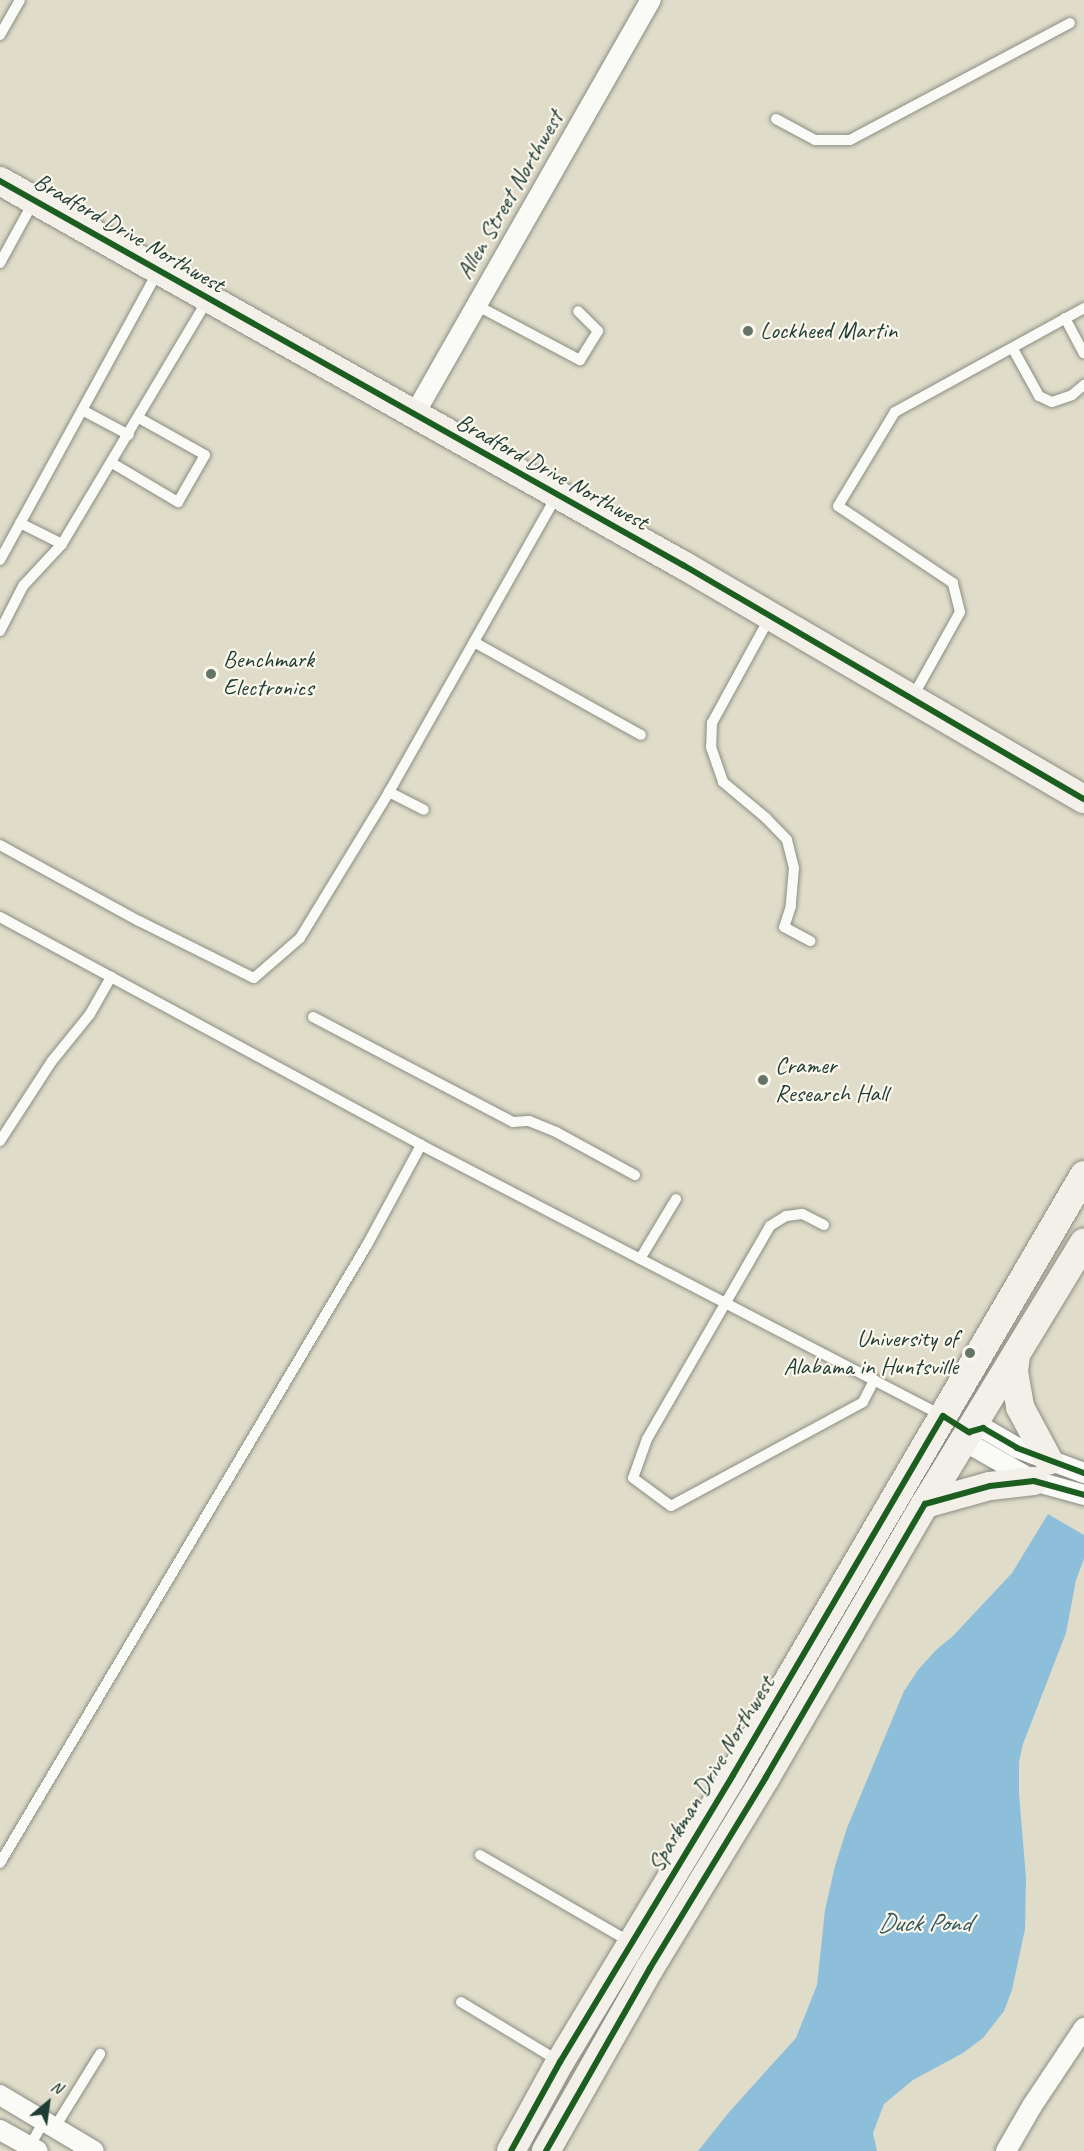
<!DOCTYPE html>
<style>
body{margin:0}
#map{position:relative;width:1084px;height:2151px;overflow:hidden;background:#dfdcc9;font-family:Caveat,sans-serif}
div>[style]{position:absolute}
.water>*{inset:0;background:#8ebfda}
.roads{filter:drop-shadow(0 0 2px #8a8e83) drop-shadow(0 0 2px #8a8e83)}
.service>*{height:10px;margin:-5px;padding:0 5px;transform-origin:5px;border-radius:5px;background:#fafaf7}
.minor>*{height:20px;margin:-10px;padding:0 10px;transform-origin:10px;border-radius:10px;background:#fafaf7}
.secondary>*{height:28px;margin:-14px;padding:0 14px;transform-origin:14px;border-radius:14px;background:#f2f0e8}
.cycleway>*{height:6px;margin:-3px;padding:0 3px;transform-origin:3px;border-radius:3px;background:#1b5e20}
.dots>*{width:16px;height:16px;translate:-50% -50%;box-sizing:border-box;border:3px solid #fbf7ec;border-radius:50%}
span{translate:-50% -50%;white-space:nowrap;text-align:center;line-height:1.15;-webkit-text-stroke:4.5px #fbf7ec;paint-order:stroke}
.street-label{font-size:24px;color:#1f3d34}
.poi-label{font-size:24px;color:#1f3d34}
.left{translate:0 -50%;text-align:left}
.right{translate:-100% -50%;text-align:right}
.water-label{font-size:26px;color:#325a60;font-style:italic}
.north{position:absolute;left:18px;top:2073px;width:60px;height:60px;-webkit-text-stroke:4px #fbf7ec;paint-order:stroke;rotate:29deg;font-size:16px;font-weight:700;line-height:24px;text-align:center;color:#1f3d34}
.north::after{content:'';display:block;margin:auto;width:21px;height:27px;background:#1f3d34;clip-path:polygon(50% 0,100% 100%,50% 72%,0 100%)}
</style>
<div id="map">
<div class="water">
<div style="clip-path:polygon(1048px 1514px,1084px 1535px,1084px 1559px,1076px 1580px,1066px 1633px,1023px 1744px,1019px 1762px,1019px 1794px,1026px 1878px,1025px 1929px,1012px 1990px,1004px 2011px,983px 2038px,963px 2053px,913px 2080px,884px 2104px,873px 2133px,877px 2151px,698px 2151px,730px 2111px,796px 2038px,817px 1985px,825px 1910px,835px 1866px,847px 1828px,904px 1691px,918px 1670px,936px 1650px,953px 1636px,1012px 1573px)"></div>
</div>
<div class="roads">
<div class="service">
<div style="left:0;top:35px;width:40px;rotate:-60.3deg"></div>
<div style="left:776px;top:119px;width:44px;rotate:28.3deg"></div>
<div style="left:815px;top:140px;width:35px"></div>
<div style="left:850px;top:140px;width:249px;rotate:-28deg"></div>
<div style="left:0;top:263px;width:71px;rotate:-61.3deg"></div>
<div style="left:476px;top:305px;width:118px;rotate:27.9deg"></div>
<div style="left:580px;top:360px;width:34px;rotate:-58deg"></div>
<div style="left:598px;top:331px;width:28px;rotate:-135deg"></div>
<div style="left:1065px;top:318px;width:40px;rotate:62deg"></div>
<div style="left:1013px;top:349px;width:54px;rotate:61deg"></div>
<div style="left:1039px;top:396px;width:14px;rotate:25deg"></div>
<div style="left:1052px;top:402px;width:21px;rotate:-19deg"></div>
<div style="left:1072px;top:395px;width:16px;rotate:-40deg"></div>
<div style="left:82px;top:410px;width:53px;rotate:28deg"></div>
<div style="left:112px;top:463px;width:77px;rotate:30.6deg"></div>
<div style="left:178px;top:502px;width:54px;rotate:-60.1deg"></div>
<div style="left:205px;top:455px;width:76px;rotate:-150.7deg"></div>
<div style="left:20px;top:523px;width:47px;rotate:26.6deg"></div>
<div style="left:0;top:560px;width:329px;rotate:-61.3deg"></div>
<div style="left:770px;top:617px;width:121px;rotate:118.7deg"></div>
<div style="left:712px;top:723px;width:24px;rotate:92deg"></div>
<div style="left:711px;top:747px;width:37px;rotate:71deg"></div>
<div style="left:723px;top:782px;width:56px;rotate:39.9deg"></div>
<div style="left:766px;top:818px;width:30px;rotate:46deg"></div>
<div style="left:787px;top:840px;width:29px;rotate:76deg"></div>
<div style="left:794px;top:868px;width:38px;rotate:95deg"></div>
<div style="left:791px;top:906px;width:22px;rotate:108deg"></div>
<div style="left:784px;top:927px;width:30px;rotate:28deg"></div>
<div style="left:0;top:631px;width:51px;rotate:-62.9deg"></div>
<div style="left:23px;top:586px;width:57px;rotate:-47.1deg"></div>
<div style="left:62px;top:544px;width:285px;rotate:-59.2deg"></div>
<div style="left:474px;top:642px;width:191px;rotate:29.1deg"></div>
<div style="left:912px;top:698px;width:98px;rotate:-60.8deg"></div>
<div style="left:960px;top:612px;width:30px;rotate:-104deg"></div>
<div style="left:953px;top:583px;width:138px;rotate:-146.2deg"></div>
<div style="left:838px;top:506px;width:110px;rotate:-58.8deg"></div>
<div style="left:895px;top:412px;width:216px;rotate:-28.8deg"></div>
<div style="left:389px;top:792px;width:39px;rotate:27deg"></div>
<div style="left:0;top:845px;width:158px;rotate:28.7deg"></div>
<div style="left:139px;top:921px;width:128px;rotate:26.4deg"></div>
<div style="left:254px;top:978px;width:61px;rotate:-41deg"></div>
<div style="left:300px;top:938px;width:171px;rotate:-58.6deg"></div>
<div style="left:389px;top:792px;width:341px;rotate:-60.5deg"></div>
<div style="left:0;top:917px;width:479px;rotate:28.4deg"></div>
<div style="left:421px;top:1145px;width:586px;rotate:27.44deg"></div>
<div style="left:313px;top:1017px;width:226px;rotate:27.7deg"></div>
<div style="left:513px;top:1122px;width:16px;rotate:-4deg"></div>
<div style="left:529px;top:1121px;width:29px;rotate:22deg"></div>
<div style="left:556px;top:1132px;width:90px;rotate:28.6deg"></div>
<div style="left:0;top:1141px;width:95px;rotate:-57deg"></div>
<div style="left:52px;top:1061px;width:60px;rotate:-51deg"></div>
<div style="left:90px;top:1014px;width:43px;rotate:-60.4deg"></div>
<div style="left:824px;top:1225px;width:25px;rotate:-153deg"></div>
<div style="left:802px;top:1214px;width:16px;rotate:173deg"></div>
<div style="left:786px;top:1216px;width:19px;rotate:148deg"></div>
<div style="left:770px;top:1226px;width:246px;rotate:120deg"></div>
<div style="left:647px;top:1439px;width:41px;rotate:109.7deg"></div>
<div style="left:633px;top:1478px;width:47px;rotate:36.4deg"></div>
<div style="left:671px;top:1506px;width:218px;rotate:-28.4deg"></div>
<div style="left:863px;top:1402px;width:25px;rotate:-63deg"></div>
<div style="left:640px;top:1259px;width:70px;rotate:-59deg"></div>
<div style="left:480px;top:1855px;width:173px;rotate:30.1deg"></div>
<div style="left:0;top:1863px;width:719px;rotate:-59.3deg"></div>
<div style="left:367px;top:1245px;width:114px;rotate:-61.6deg"></div>
<div style="left:461px;top:2002px;width:116px;rotate:31.2deg"></div>
<div style="left:55px;top:2127px;width:86px;rotate:-58.3deg"></div>
<div style="left:28px;top:2149px;width:32px;rotate:-60deg"></div>
</div>
<div class="minor">
<div style="left:414px;top:415px;width:478px;rotate:-60.3deg"></div>
<div style="left:969px;top:1432px;width:15px;rotate:74deg"></div>
<div style="left:973px;top:1446px;width:70px;rotate:29.8deg"></div>
<div style="left:1034px;top:1481px;width:52px;rotate:15.6deg"></div>
<div style="left:969px;top:1432px;width:15px;rotate:-16deg"></div>
<div style="left:983px;top:1428px;width:39px;rotate:30deg"></div>
<div style="left:1017px;top:1448px;width:72px;rotate:20.5deg"></div>
<div style="left:0;top:2095px;width:109px;rotate:30.8deg"></div>
<div style="left:0;top:2130px;width:43px;rotate:28.9deg"></div>
<div style="left:1006px;top:2151px;width:52px;rotate:-60deg"></div>
<div style="left:1032px;top:2106px;width:94px;rotate:-56.3deg"></div>
</div>
<div class="secondary">
<div style="left:0;top:181px;width:784px;rotate:29.35deg"></div>
<div style="left:683px;top:565px;width:464px;rotate:30.3deg"></div>
<div style="left:1016px;top:1355px;width:17px;rotate:97deg"></div>
<div style="left:1014px;top:1372px;width:36px;rotate:80deg"></div>
<div style="left:1020px;top:1407px;width:61px;rotate:61.8deg"></div>
<div style="left:925px;top:1504px;width:67px;rotate:-15.5deg"></div>
<div style="left:990px;top:1486px;width:44px;rotate:-6.5deg"></div>
<div style="left:511px;top:2151px;width:102px;rotate:-61.2deg"></div>
<div style="left:560px;top:2062px;width:335px;rotate:-58.9deg"></div>
<div style="left:733px;top:1775px;width:695px;rotate:-59.67deg"></div>
<div style="left:546px;top:2151px;width:210px;rotate:-60.4deg"></div>
<div style="left:650px;top:1968px;width:223px;rotate:-58.7deg"></div>
<div style="left:766px;top:1777px;width:316px;rotate:-59.8deg"></div>
<div style="left:925px;top:1504px;width:306px;rotate:-58.7deg"></div>
</div>
</div>
<div class="cycleway">
<div style="left:0;top:181px;width:784px;rotate:29.35deg"></div>
<div style="left:683px;top:565px;width:464px;rotate:30.3deg"></div>
<div style="left:511px;top:2151px;width:102px;rotate:-61.2deg"></div>
<div style="left:560px;top:2062px;width:335px;rotate:-58.9deg"></div>
<div style="left:733px;top:1775px;width:416px;rotate:-59.7deg"></div>
<div style="left:943px;top:1416px;width:31px;rotate:32deg"></div>
<div style="left:969px;top:1432px;width:15px;rotate:-16deg"></div>
<div style="left:983px;top:1428px;width:39px;rotate:30deg"></div>
<div style="left:1017px;top:1448px;width:72px;rotate:20.5deg"></div>
<div style="left:546px;top:2151px;width:210px;rotate:-60.4deg"></div>
<div style="left:650px;top:1968px;width:223px;rotate:-58.7deg"></div>
<div style="left:766px;top:1777px;width:316px;rotate:-59.8deg"></div>
<div style="left:925px;top:1504px;width:67px;rotate:-15.5deg"></div>
<div style="left:990px;top:1486px;width:44px;rotate:-6.5deg"></div>
<div style="left:1034px;top:1481px;width:52px;rotate:15.6deg"></div>
</div>
<div class="dots">
<div style="left:748px;top:331px;background:#627568"></div>
<div style="left:211px;top:674px;background:#627568"></div>
<div style="left:763px;top:1080px;background:#627568"></div>
<div style="left:970px;top:1353px;background:#627568"></div>
</div>
<div class="street-label">
<span style="left:510px;top:195px;rotate:-60deg">Allen Street Northwest</span>
<span style="left:129px;top:233px;rotate:30deg">Bradford Drive Northwest</span>
<span style="left:552px;top:472px;rotate:29deg">Bradford Drive Northwest</span>
<span style="left:711px;top:1774px;rotate:-59deg">Sparkman Drive Northwest</span>
</div>
<div class="poi-label">
<span class="left" style="left:760px;top:331px">Lockheed Martin</span>
<span class="left" style="left:223px;top:674px">Benchmark<br>Electronics</span>
<span class="left" style="left:775px;top:1080px">Cramer<br>Research Hall</span>
<span class="right" style="left:958px;top:1353px">University of<br>Alabama in Huntsville</span>
</div>
<div class="water-label">
<span style="left:924px;top:1923px">Duck Pond</span>
</div>
<div class="north">N</div>
</div>
